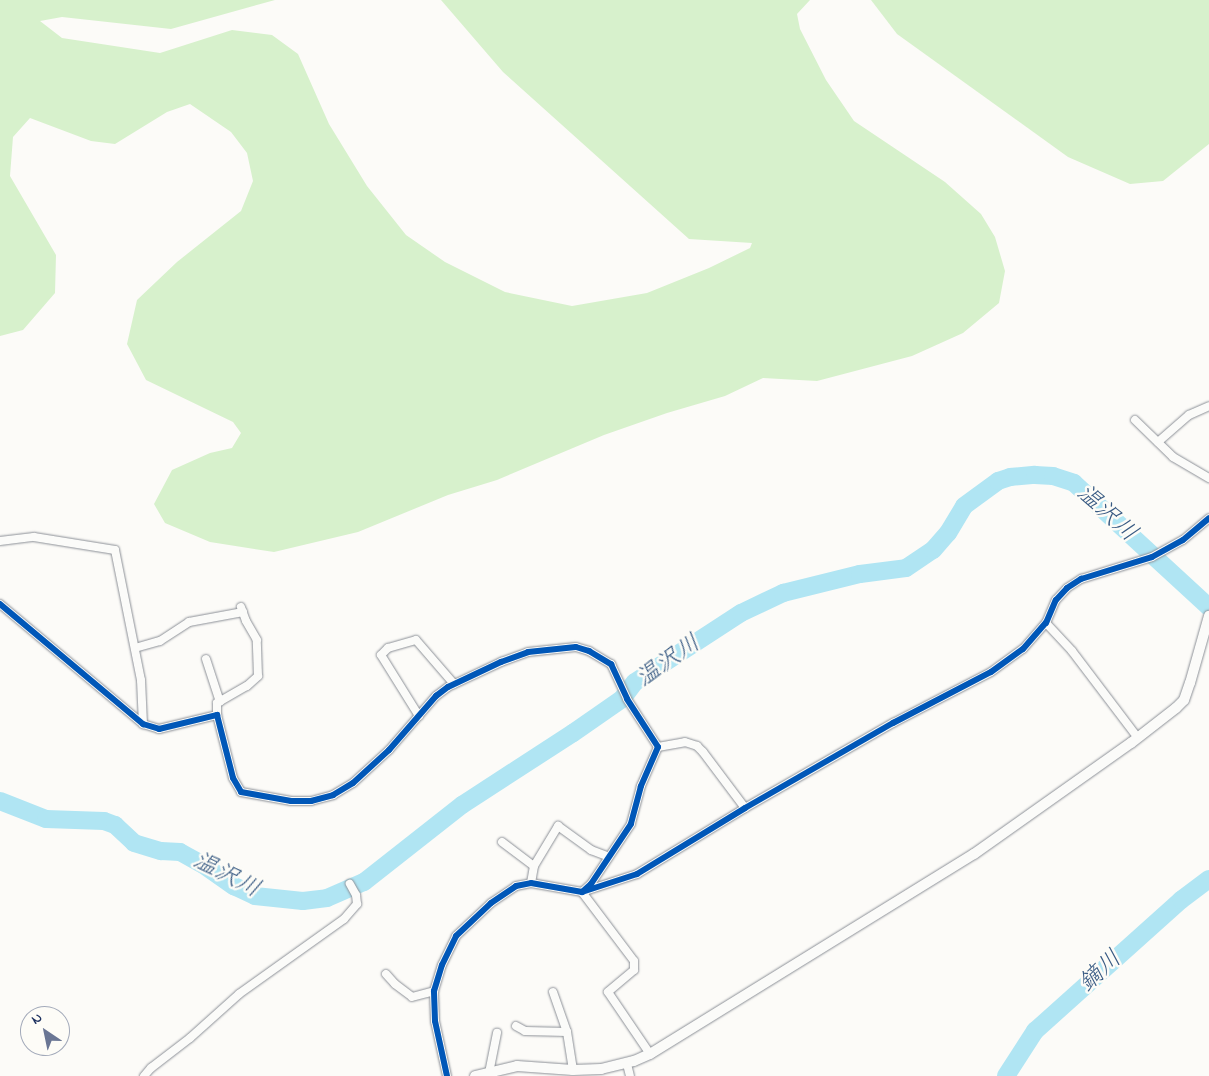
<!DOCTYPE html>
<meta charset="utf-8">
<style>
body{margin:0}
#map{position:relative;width:1209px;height:1076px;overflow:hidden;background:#fcfbf8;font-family:"Indie Flower","Klee One",sans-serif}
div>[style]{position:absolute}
.green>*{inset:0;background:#d7f1cc}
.river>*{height:18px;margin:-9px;padding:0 9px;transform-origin:9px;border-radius:9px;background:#b0e5f3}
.roads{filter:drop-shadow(0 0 1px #8c9097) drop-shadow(0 0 1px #8c9097)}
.minor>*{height:8px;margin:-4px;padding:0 4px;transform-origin:4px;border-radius:4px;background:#fbfbf9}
.tertiary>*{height:10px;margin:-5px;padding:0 5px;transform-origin:5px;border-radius:5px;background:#fbfbf9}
.cycleway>*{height:6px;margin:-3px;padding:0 3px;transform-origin:3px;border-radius:3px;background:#0057b8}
span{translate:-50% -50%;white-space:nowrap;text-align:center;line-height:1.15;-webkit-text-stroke:5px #fdfcf7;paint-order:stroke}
.water-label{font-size:24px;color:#385a83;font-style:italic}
.north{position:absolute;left:20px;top:1006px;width:50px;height:50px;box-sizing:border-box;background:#fdfcf7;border:1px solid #a3aaba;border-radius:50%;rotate:326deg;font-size:14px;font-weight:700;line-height:20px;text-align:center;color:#1b2f5e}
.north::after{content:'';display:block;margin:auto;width:18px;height:22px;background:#6a7694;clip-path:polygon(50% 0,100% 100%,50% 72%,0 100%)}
</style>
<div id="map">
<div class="green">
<div style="clip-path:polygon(0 0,275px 0,171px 29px,62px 17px,40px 21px,62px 38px,160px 53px,232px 30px,272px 35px,298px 54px,329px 124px,367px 186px,406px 235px,445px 262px,505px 292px,572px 306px,647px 293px,709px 268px,750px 248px,752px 243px,689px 239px,503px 72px,441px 0,810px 0,797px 14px,800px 29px,826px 80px,854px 121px,945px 182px,981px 214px,995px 237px,1005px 271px,999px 303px,963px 333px,912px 356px,817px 381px,763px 378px,725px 396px,667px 413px,604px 435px,497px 480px,448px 495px,358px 532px,274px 552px,210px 542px,165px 523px,154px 504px,172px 470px,210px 453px,232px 448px,241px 433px,233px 422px,146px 380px,127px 344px,137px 300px,177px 262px,241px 211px,253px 181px,247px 153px,231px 132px,190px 104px,167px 112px,115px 144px,91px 141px,30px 118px,13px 137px,10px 176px,56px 255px,55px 293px,23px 330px,0 336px)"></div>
<div style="clip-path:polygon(871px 0,1209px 0,1209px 144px,1163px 181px,1130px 184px,1068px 157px,897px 34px)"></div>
</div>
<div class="river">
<div style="left:0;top:801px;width:49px;rotate:21.4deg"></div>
<div style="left:46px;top:819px;width:58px;rotate:2deg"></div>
<div style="left:104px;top:821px;width:12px;rotate:20deg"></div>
<div style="left:115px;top:825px;width:26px;rotate:43deg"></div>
<div style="left:134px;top:843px;width:28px;rotate:17deg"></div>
<div style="left:161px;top:851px;width:19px;rotate:3deg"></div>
<div style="left:180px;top:852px;width:25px;rotate:29deg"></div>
<div style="left:202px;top:864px;width:39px;rotate:35deg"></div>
<div style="left:234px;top:886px;width:23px;rotate:25deg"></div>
<div style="left:255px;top:896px;width:48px;rotate:5.9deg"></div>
<div style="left:303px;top:901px;width:24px;rotate:-7deg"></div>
<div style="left:327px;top:898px;width:40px;rotate:-23.4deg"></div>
<div style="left:364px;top:882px;width:125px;rotate:-38.2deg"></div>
<div style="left:462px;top:805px;width:132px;rotate:-33deg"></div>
<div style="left:573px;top:733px;width:60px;rotate:-34.8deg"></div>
<div style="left:622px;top:699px;width:21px;rotate:-53deg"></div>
<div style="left:635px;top:682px;width:126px;rotate:-33.1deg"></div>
<div style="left:741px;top:613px;width:47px;rotate:-25.5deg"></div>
<div style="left:783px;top:593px;width:79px;rotate:-13.9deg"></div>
<div style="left:860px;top:574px;width:46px;rotate:-7.4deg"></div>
<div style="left:906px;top:568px;width:32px;rotate:-34deg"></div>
<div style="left:933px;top:550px;width:23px;rotate:-49deg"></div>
<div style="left:948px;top:533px;width:31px;rotate:-59deg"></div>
<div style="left:964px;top:506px;width:42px;rotate:-36.3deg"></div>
<div style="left:998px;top:481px;width:13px;rotate:-18deg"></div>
<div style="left:1010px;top:477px;width:25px;rotate:-5deg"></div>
<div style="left:1035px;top:475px;width:18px;rotate:3deg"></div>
<div style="left:1053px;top:476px;width:22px;rotate:18deg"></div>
<div style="left:1074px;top:483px;width:183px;rotate:42.6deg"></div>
<div style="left:1006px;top:1076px;width:54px;rotate:-57.2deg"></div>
<div style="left:1035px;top:1031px;width:196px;rotate:-41.9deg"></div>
<div style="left:1181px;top:900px;width:35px;rotate:-37deg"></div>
</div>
<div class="roads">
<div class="minor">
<div style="left:1135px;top:420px;width:53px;rotate:44.2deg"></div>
<div style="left:1173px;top:457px;width:42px;rotate:30.3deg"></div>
<div style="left:1158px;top:442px;width:41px;rotate:-41.1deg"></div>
<div style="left:1189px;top:415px;width:22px;rotate:-24deg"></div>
<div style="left:0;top:541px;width:34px;rotate:-7deg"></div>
<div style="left:34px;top:537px;width:82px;rotate:9.1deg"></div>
<div style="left:115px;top:550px;width:133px;rotate:78.7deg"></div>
<div style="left:141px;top:680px;width:44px;rotate:87.4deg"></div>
<div style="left:0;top:604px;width:187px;rotate:40deg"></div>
<div style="left:143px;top:724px;width:17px;rotate:17deg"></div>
<div style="left:159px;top:729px;width:60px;rotate:-13.6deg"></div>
<div style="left:217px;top:715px;width:65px;rotate:75.7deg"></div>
<div style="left:233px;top:778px;width:16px;rotate:60deg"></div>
<div style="left:241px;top:792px;width:51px;rotate:10.2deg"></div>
<div style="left:291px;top:801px;width:20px"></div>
<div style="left:311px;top:801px;width:23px;rotate:-15deg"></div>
<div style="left:333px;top:795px;width:23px;rotate:-31deg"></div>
<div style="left:353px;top:783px;width:49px;rotate:-42.5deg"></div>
<div style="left:389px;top:750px;width:72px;rotate:-49deg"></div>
<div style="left:436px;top:696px;width:15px;rotate:-37deg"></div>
<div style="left:448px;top:687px;width:59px;rotate:-25.3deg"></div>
<div style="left:501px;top:662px;width:29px;rotate:-20deg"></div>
<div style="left:528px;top:652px;width:48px;rotate:-5.9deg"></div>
<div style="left:576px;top:647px;width:14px;rotate:17deg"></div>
<div style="left:589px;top:651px;width:26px;rotate:31deg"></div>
<div style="left:611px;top:664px;width:38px;rotate:65deg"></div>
<div style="left:627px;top:699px;width:57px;rotate:57.1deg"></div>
<div style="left:658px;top:747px;width:43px;rotate:113.6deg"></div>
<div style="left:641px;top:786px;width:39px;rotate:105deg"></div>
<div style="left:631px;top:824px;width:72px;rotate:123.7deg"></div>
<div style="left:591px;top:884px;width:12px;rotate:138deg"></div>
<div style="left:1046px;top:623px;width:38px;rotate:47deg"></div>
<div style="left:1072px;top:651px;width:109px;rotate:52.8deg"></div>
<div style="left:135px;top:648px;width:26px;rotate:-16deg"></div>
<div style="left:160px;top:641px;width:35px;rotate:-33deg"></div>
<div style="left:189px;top:622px;width:55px;rotate:-10.5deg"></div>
<div style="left:206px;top:659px;width:45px;rotate:72deg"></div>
<div style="left:217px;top:715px;width:12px;rotate:-90deg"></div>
<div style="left:217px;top:703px;width:34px;rotate:-30deg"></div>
<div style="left:247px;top:686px;width:15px;rotate:-42deg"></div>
<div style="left:258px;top:676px;width:36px;rotate:-92deg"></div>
<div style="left:257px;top:640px;width:22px;rotate:-120deg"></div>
<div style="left:246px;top:621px;width:15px;rotate:-110deg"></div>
<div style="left:419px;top:716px;width:72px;rotate:-121.9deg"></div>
<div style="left:381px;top:655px;width:10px;rotate:-45deg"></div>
<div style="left:388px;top:648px;width:29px;rotate:-16deg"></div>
<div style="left:416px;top:640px;width:58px;rotate:49.2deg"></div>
<div style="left:658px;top:747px;width:27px;rotate:-10deg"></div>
<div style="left:685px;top:742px;width:13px;rotate:18deg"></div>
<div style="left:697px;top:746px;width:8px;rotate:45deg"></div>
<div style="left:703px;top:752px;width:70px;rotate:53.1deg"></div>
<div style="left:502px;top:842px;width:40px;rotate:37deg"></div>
<div style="left:531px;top:883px;width:17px;rotate:-80deg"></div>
<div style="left:534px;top:866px;width:47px;rotate:-59deg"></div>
<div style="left:558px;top:826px;width:41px;rotate:36deg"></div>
<div style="left:591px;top:850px;width:19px;rotate:21deg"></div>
<div style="left:582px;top:892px;width:86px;rotate:53deg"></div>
<div style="left:634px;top:961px;width:9px;rotate:90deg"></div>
<div style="left:634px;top:970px;width:34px;rotate:140deg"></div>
<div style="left:608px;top:992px;width:75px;rotate:55.9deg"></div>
<div style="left:386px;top:974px;width:13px;rotate:48deg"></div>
<div style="left:395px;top:984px;width:21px;rotate:37deg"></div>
<div style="left:412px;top:997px;width:23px;rotate:-15deg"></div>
<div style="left:553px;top:992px;width:42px;rotate:70.7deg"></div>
<div style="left:567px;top:1032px;width:38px;rotate:81deg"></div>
<div style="left:516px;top:1026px;width:10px;rotate:29deg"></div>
<div style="left:525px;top:1031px;width:42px;rotate:1.4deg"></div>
<div style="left:627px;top:1064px;width:12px;rotate:76deg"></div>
<div style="left:489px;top:1073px;width:41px;rotate:-78.7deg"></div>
<div style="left:144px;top:1076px;width:11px;rotate:-49deg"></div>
<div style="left:151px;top:1068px;width:49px;rotate:-37.6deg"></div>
<div style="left:190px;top:1038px;width:66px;rotate:-41.9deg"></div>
<div style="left:239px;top:994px;width:129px;rotate:-35.5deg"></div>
<div style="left:344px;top:919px;width:20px;rotate:-49deg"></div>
<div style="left:357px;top:904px;width:9px;rotate:-96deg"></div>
<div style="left:356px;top:895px;width:13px;rotate:-119deg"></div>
<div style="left:447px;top:1076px;width:56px;rotate:-102.3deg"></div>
<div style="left:435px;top:1021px;width:30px;rotate:-92deg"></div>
<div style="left:434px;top:991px;width:27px;rotate:-73deg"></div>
<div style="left:442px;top:965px;width:32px;rotate:-64deg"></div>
<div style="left:456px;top:936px;width:48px;rotate:-43.3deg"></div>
<div style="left:491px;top:903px;width:30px;rotate:-34deg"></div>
<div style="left:516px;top:886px;width:15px;rotate:-11deg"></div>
<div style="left:531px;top:883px;width:52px;rotate:10deg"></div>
<div style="left:582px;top:892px;width:58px;rotate:-18.1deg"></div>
<div style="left:637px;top:874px;width:127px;rotate:-31.4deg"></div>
<div style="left:745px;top:808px;width:171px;rotate:-29.9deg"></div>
<div style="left:893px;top:723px;width:110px;rotate:-27.5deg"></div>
<div style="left:991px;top:672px;width:39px;rotate:-36deg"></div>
<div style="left:1023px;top:649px;width:35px;rotate:-49deg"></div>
<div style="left:1046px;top:623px;width:25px;rotate:-67deg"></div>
<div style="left:1056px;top:600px;width:16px;rotate:-47deg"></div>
<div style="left:1067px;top:588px;width:17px;rotate:-33deg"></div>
<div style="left:1081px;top:579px;width:74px;rotate:-17.2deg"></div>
<div style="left:1152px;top:557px;width:35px;rotate:-29deg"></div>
<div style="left:1183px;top:540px;width:34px;rotate:-40deg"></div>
</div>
<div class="tertiary">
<div style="left:475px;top:1076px;width:43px;rotate:-13.4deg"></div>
<div style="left:517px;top:1066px;width:56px;rotate:4.1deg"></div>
<div style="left:573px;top:1070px;width:28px;rotate:-2deg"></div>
<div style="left:601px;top:1069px;width:34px;rotate:-14deg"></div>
<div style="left:634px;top:1061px;width:17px;rotate:-24deg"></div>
<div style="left:650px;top:1054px;width:381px;rotate:-31.7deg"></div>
<div style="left:974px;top:854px;width:192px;rotate:-35.3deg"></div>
<div style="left:1131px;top:743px;width:57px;rotate:-37.9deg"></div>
<div style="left:1176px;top:708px;width:11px;rotate:-45deg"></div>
<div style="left:1184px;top:700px;width:18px;rotate:-71deg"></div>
<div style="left:1190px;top:683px;width:70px;rotate:-74.2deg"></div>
</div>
</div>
<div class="cycleway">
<div style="left:0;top:604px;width:187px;rotate:40deg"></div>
<div style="left:143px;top:724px;width:17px;rotate:17deg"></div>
<div style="left:159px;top:729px;width:60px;rotate:-13.6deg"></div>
<div style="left:217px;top:715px;width:65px;rotate:75.7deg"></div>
<div style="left:233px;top:778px;width:16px;rotate:60deg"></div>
<div style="left:241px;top:792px;width:51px;rotate:10.2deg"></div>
<div style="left:291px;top:801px;width:20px"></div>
<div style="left:311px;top:801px;width:23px;rotate:-15deg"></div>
<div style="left:333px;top:795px;width:23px;rotate:-31deg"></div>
<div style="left:353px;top:783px;width:49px;rotate:-42.5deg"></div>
<div style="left:389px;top:750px;width:72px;rotate:-49deg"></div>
<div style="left:436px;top:696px;width:15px;rotate:-37deg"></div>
<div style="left:448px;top:687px;width:59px;rotate:-25.3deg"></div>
<div style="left:501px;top:662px;width:29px;rotate:-20deg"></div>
<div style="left:528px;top:652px;width:48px;rotate:-5.9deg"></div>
<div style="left:576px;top:647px;width:14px;rotate:17deg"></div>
<div style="left:589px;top:651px;width:26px;rotate:31deg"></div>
<div style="left:611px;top:664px;width:38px;rotate:65deg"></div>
<div style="left:627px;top:699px;width:57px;rotate:57.1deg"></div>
<div style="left:658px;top:747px;width:43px;rotate:113.6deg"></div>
<div style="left:641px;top:786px;width:39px;rotate:105deg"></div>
<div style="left:631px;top:824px;width:72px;rotate:123.7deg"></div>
<div style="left:591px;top:884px;width:12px;rotate:138deg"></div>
<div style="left:447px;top:1076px;width:56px;rotate:-102.3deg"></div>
<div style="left:435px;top:1021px;width:30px;rotate:-92deg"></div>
<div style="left:434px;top:991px;width:27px;rotate:-73deg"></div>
<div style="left:442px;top:965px;width:32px;rotate:-64deg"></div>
<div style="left:456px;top:936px;width:48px;rotate:-43.3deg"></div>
<div style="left:491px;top:903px;width:30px;rotate:-34deg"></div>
<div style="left:516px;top:886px;width:15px;rotate:-11deg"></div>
<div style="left:531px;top:883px;width:52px;rotate:10deg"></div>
<div style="left:582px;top:892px;width:58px;rotate:-18.1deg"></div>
<div style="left:637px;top:874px;width:127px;rotate:-31.4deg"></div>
<div style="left:745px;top:808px;width:171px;rotate:-29.9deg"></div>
<div style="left:893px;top:723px;width:110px;rotate:-27.5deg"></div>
<div style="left:991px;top:672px;width:39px;rotate:-36deg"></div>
<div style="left:1023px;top:649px;width:35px;rotate:-49deg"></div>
<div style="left:1046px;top:623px;width:25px;rotate:-67deg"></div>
<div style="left:1056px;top:600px;width:16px;rotate:-47deg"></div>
<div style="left:1067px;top:588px;width:17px;rotate:-33deg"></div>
<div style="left:1081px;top:579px;width:74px;rotate:-17.2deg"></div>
<div style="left:1152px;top:557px;width:35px;rotate:-29deg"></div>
<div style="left:1183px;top:540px;width:34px;rotate:-40deg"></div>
</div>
<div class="water-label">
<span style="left:1106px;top:514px;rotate:42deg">温沢川</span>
<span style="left:669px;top:662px;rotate:-35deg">温沢川</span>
<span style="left:226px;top:876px;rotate:27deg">温沢川</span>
<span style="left:1101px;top:972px;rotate:-42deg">鏑川</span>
</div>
<div class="north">N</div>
</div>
